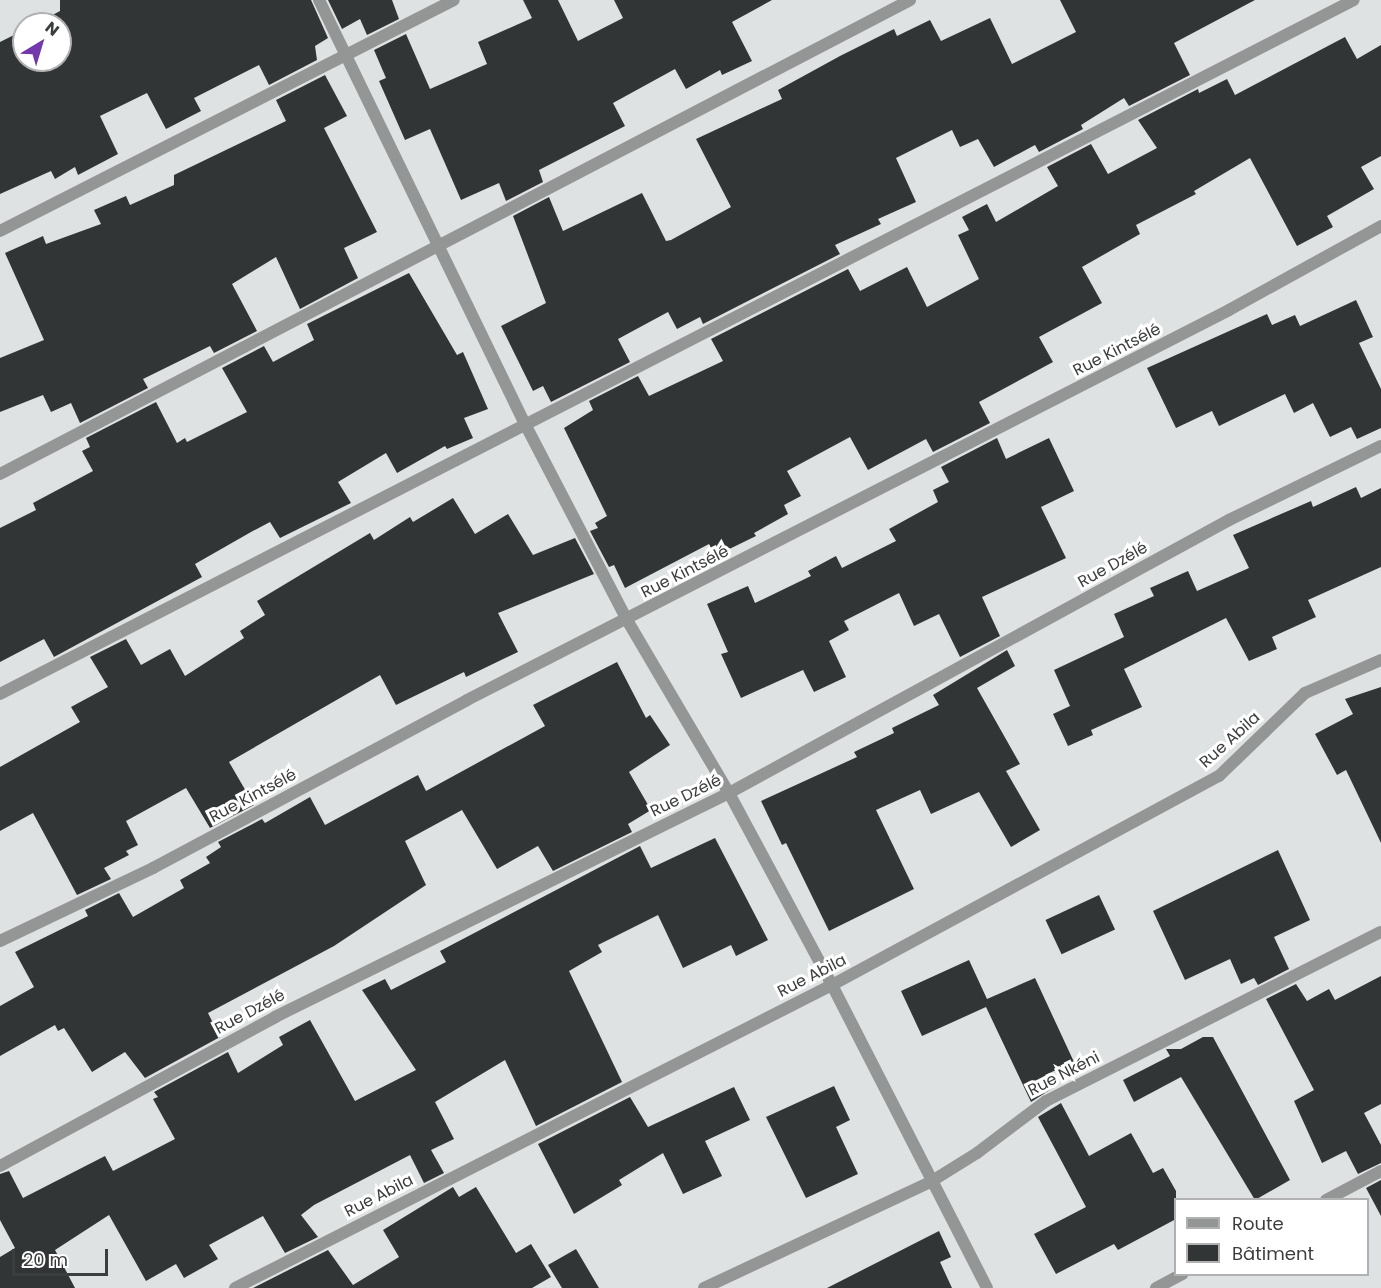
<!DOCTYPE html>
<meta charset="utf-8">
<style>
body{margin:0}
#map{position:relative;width:1381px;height:1288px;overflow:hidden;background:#dee2e3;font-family:Poppins,sans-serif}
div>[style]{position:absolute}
.building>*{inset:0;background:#323536;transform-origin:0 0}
.minor>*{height:12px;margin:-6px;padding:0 6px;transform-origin:6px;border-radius:6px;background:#949595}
span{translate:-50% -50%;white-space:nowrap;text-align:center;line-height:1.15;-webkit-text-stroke:6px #fff;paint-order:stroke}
.street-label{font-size:16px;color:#3c3d3d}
.legend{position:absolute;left:1174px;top:1198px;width:195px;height:78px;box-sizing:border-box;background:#fff;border:2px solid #b1b1b1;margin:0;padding:8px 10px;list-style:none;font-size:18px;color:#3c3d3d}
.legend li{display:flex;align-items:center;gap:12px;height:30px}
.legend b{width:30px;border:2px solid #b1b1b1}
.north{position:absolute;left:12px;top:12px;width:60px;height:60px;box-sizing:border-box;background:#fff;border:2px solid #b1b1b1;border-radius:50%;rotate:38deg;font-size:16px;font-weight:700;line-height:24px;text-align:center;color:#3c3d3d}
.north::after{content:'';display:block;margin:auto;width:21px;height:27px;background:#7438ad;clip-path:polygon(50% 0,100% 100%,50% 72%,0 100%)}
.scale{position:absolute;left:12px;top:1249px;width:96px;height:27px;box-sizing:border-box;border:3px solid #3c3d3d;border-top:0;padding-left:8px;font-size:18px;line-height:21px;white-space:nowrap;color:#3c3d3d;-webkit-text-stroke:4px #fff;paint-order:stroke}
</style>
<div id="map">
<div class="building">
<div style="clip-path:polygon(60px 0,311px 0,328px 38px,315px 46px,317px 60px,269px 85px,259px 65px,194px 98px,201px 111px,166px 129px,147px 93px,100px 116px,118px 154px,78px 175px,75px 167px,55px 179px,51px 171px,0 194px,0 42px,24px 30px,24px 60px,60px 60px,60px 24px,36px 24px,60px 11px)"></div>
<div style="clip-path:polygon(328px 0,392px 0,399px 19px,367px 35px,360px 19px,342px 29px)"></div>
<div style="clip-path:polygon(523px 0,558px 0,578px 41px,623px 18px,614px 0,772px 0,732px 22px,752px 61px,722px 75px,720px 70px,686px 89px,675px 69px,613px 103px,625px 126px,539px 170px,543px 182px,506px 201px,499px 183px,461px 200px,430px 129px,405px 140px,379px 81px,386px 78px,374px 50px,406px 34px,430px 89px,487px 64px,478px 42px,532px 18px)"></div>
<div style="clip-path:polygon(1060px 0,1255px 0,1174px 43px,1190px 75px,1129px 106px,1124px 98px,1081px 125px,1083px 129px,1039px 152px,1035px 145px,994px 167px,978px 139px,960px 147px,952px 130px,896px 158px,916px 202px,878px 219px,881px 224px,835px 245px,840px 254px,703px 324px,700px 317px,677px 329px,668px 312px,618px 339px,630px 362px,551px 402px,543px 386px,533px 391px,501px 326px,546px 303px,513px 216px,549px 197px,563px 231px,642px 193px,666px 241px,671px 240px,731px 207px,696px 139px,782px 99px,778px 90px,840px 56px,894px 29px,897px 36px,930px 20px,941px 41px,990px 18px,1012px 64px,1076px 32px)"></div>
<div style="clip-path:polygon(1345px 37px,1357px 59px,1381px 45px,1381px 156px,1361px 167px,1374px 189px,1327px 216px,1333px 227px,1297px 246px,1250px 158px,1194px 191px,1196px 194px,1136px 225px,1140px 234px,1082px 267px,1102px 303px,1039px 337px,1053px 362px,979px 402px,990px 423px,933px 452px,926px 439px,868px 470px,850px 437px,787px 471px,801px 496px,784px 505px,788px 514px,754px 533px,756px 536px,715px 556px,709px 544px,625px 588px,614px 565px,609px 567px,590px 531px,598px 528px,595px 523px,607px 516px,564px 428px,593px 410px,589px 401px,638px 376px,649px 396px,723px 361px,711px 339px,848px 269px,860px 291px,907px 267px,927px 307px,979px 279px,958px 235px,969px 230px,962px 217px,987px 204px,996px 222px,1058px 186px,1047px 167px,1091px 144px,1108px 174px,1157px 148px,1138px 120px,1198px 89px,1199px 93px,1227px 79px,1235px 95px)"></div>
<div style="clip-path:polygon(325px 75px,347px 116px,324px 128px,377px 232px,344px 248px,358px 278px,300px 309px,276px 257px,232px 284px,257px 331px,214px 353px,210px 346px,143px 379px,148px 388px,80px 423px,71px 403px,51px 412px,43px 395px,0 412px,0 358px,44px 340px,5px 253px,43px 236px,46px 244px,101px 224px,94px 210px,126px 196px,130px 205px,174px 185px,174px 175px,286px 121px,276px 100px)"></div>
<div style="clip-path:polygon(409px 273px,457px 355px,463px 352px,488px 409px,464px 418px,473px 438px,447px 449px,445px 446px,397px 473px,386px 453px,338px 482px,351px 503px,280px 538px,270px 522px,251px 532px,195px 564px,202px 577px,54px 657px,44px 639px,0 662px,0 528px,36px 510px,33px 503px,93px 471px,82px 451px,90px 447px,86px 438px,156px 402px,177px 443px,185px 438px,187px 442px,247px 412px,222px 368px,264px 346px,273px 362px,314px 340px,307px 324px)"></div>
<div style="clip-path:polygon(1356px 300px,1373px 337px,1359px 343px,1381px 389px,1381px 428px,1357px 439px,1351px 427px,1330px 437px,1313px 403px,1294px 413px,1285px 394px,1219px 426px,1212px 411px,1176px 428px,1147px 368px,1267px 314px,1272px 325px,1295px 315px,1300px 326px)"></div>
<div style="clip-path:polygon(997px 438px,1006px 459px,1049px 438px,1074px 491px,1041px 507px,1066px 558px,982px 597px,1000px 636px,960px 657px,939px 614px,914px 626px,899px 593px,844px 621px,849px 630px,829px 641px,846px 677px,814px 692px,803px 670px,741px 698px,721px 654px,728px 652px,707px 604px,748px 586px,755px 603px,811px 576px,808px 571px,836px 556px,842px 568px,896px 541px,889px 529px,938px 502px,933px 490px,949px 482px,941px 467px)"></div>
<div style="clip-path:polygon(1356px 487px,1361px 498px,1381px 488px,1381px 567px,1308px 600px,1316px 617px,1272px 637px,1277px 649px,1249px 661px,1226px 618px,1124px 669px,1142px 707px,1091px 730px,1093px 735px,1068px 746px,1053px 714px,1070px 706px,1054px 670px,1124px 637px,1114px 614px,1154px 596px,1150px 588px,1188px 571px,1197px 591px,1249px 568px,1233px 535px,1311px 501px,1313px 507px)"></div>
<div style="clip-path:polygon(453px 498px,475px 534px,508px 514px,533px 555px,575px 538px,594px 574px,498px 613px,518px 652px,466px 677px,464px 672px,396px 705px,380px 675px,229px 762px,254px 805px,210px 828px,186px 788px,126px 821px,138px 845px,126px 851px,129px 855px,104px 868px,111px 879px,77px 895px,33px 813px,0 831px,0 767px,80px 722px,71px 707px,108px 687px,90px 657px,126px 639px,141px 665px,170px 649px,185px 676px,244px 638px,240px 631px,265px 615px,257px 601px,370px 533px,374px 540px,410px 517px,413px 522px)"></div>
<div style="clip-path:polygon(1007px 650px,1015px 666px,977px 688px,1020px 764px,1006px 771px,1040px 830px,1011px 847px,979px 792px,931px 814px,920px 790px,876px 810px,914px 889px,829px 931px,786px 843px,782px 845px,761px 801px,857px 757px,854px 752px,894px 733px,892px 728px,939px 705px,933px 695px)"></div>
<div style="clip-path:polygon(617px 662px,646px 718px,650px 715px,670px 745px,629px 772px,651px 810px,628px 824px,632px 832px,553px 871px,538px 846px,497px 869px,462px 810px,405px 841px,426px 885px,334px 946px,208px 1013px,220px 1037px,145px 1078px,125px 1052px,92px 1072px,64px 1028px,58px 1031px,55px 1025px,0 1056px,0 1006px,34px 987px,15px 952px,88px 916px,85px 910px,119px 893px,133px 917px,184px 888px,180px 880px,210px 863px,206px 857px,221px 847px,218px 842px,262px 819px,265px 823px,310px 797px,325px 825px,418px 775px,426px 791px,545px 726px,533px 705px)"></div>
<div style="clip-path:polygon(1381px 687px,1381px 843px,1346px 770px,1337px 775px,1315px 734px,1353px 714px,1345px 699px)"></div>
<div style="clip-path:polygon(715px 838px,768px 940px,736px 956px,731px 945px,683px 968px,658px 915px,598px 945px,602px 952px,569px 971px,622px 1082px,536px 1126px,505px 1060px,435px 1102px,454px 1139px,431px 1150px,444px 1173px,424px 1183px,410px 1155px,314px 1205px,301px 1215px,318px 1237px,285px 1253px,263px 1216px,209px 1245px,218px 1259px,184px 1278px,176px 1264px,146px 1281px,109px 1215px,55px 1250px,75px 1288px,0 1288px,0 1257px,15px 1248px,0 1220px,0 1174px,9px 1171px,23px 1198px,105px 1156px,113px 1171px,175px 1139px,153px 1099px,158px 1097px,154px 1092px,228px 1052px,238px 1073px,283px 1045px,279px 1037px,310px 1020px,355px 1101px,416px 1070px,362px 990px,385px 979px,391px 990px,446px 962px,440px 951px,640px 846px,651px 868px)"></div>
<div style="clip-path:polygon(1278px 850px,1310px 920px,1274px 937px,1289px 969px,1258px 985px,1254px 978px,1241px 984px,1230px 959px,1185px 980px,1153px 911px)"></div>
<div style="left:1099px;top:895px;width:38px;height:59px;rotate:65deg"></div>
<div style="clip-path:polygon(969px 960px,987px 999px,1035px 978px,1074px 1062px,1045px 1075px,1053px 1088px,1031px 1102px,986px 1007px,922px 1036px,901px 991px)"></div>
<div style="clip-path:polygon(1381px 976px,1381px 1104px,1364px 1113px,1381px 1145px,1381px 1163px,1358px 1174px,1346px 1151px,1322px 1163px,1294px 1101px,1314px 1090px,1266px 999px,1296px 984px,1307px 1001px,1329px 989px,1335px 1000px)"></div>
<div style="clip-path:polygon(1203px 1037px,1213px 1037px,1290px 1180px,1255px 1200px,1181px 1077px,1134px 1102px,1123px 1080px,1170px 1056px,1166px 1049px,1181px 1049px)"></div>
<div style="clip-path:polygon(834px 1086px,850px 1120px,836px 1127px,858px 1174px,806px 1198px,766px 1117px)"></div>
<div style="clip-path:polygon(734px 1087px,750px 1120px,705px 1141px,722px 1176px,683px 1194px,663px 1153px,619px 1180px,622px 1185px,574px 1214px,538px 1144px,630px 1097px,648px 1127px)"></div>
<div style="clip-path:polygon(1061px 1103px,1089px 1156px,1131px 1133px,1153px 1173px,1163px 1168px,1176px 1191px,1176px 1219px,1118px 1250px,1114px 1244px,1056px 1274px,1034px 1234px,1086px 1207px,1038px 1117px)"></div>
<div style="clip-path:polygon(1381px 1180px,1381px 1216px,1366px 1188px)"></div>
<div style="clip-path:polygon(453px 1187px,459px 1197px,476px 1187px,516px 1253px,531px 1244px,551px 1277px,532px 1288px,253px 1288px,328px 1250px,353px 1285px,399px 1257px,383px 1230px)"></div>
<div style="clip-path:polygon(939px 1231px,951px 1257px,940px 1262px,952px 1288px,827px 1288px)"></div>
<div style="clip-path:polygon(576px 1249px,599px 1288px,562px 1288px,548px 1265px)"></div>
</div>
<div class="minor">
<div style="left:319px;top:0;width:471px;rotate:64.1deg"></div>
<div style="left:525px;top:424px;width:221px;rotate:62.5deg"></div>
<div style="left:627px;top:620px;width:201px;rotate:59.5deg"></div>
<div style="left:729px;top:793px;width:218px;rotate:61.8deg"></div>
<div style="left:832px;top:985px;width:340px;rotate:62.9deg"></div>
<div style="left:0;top:231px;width:509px;rotate:-26.97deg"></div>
<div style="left:0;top:474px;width:1026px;rotate:-27.51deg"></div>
<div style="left:0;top:694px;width:1521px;rotate:-27.14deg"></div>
<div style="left:0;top:941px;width:170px;rotate:-25.5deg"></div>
<div style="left:153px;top:868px;width:356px;rotate:-28.1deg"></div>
<div style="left:467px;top:700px;width:856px;rotate:-27.1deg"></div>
<div style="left:1229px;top:310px;width:174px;rotate:-28.9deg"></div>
<div style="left:0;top:1166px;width:313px;rotate:-28.4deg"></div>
<div style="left:275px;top:1017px;width:506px;rotate:-26.26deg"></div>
<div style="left:729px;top:793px;width:570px;rotate:-28.63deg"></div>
<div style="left:1229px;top:520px;width:169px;rotate:-26deg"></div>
<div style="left:1326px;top:1200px;width:62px;rotate:-27.8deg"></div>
<div style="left:235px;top:1288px;width:669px;rotate:-26.91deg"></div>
<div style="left:832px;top:985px;width:440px;rotate:-28.4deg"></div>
<div style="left:1219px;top:776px;width:120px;rotate:-44deg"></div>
<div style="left:1305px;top:693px;width:83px;rotate:-23.5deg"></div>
<div style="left:704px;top:1288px;width:252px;rotate:-25.1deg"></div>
<div style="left:932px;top:1181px;width:53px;rotate:-31.9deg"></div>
<div style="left:977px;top:1153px;width:86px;rotate:-37deg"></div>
<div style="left:1046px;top:1101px;width:375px;rotate:-26.8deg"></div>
<div style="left:1156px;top:1288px;width:30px;rotate:-28deg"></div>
</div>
<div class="street-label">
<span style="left:1117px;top:350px;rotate:-27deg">Rue Kintsélé</span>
<span style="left:1113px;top:565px;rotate:-29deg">Rue Dzélé</span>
<span style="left:685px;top:572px;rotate:-27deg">Rue Kintsélé</span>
<span style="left:1230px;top:740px;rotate:-42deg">Rue Abila</span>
<span style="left:253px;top:796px;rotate:-28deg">Rue Kintsélé</span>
<span style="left:686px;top:796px;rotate:-26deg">Rue Dzélé</span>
<span style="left:812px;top:976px;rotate:-27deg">Rue Abila</span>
<span style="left:250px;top:1012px;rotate:-28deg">Rue Dzélé</span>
<span style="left:1064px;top:1074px;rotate:-27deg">Rue Nkéni</span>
<span style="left:379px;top:1196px;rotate:-27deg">Rue Abila</span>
</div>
<ul class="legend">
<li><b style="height:8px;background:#949595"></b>Route</li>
<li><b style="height:16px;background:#323536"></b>Bâtiment</li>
</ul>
<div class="north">N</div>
<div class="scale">20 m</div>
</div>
